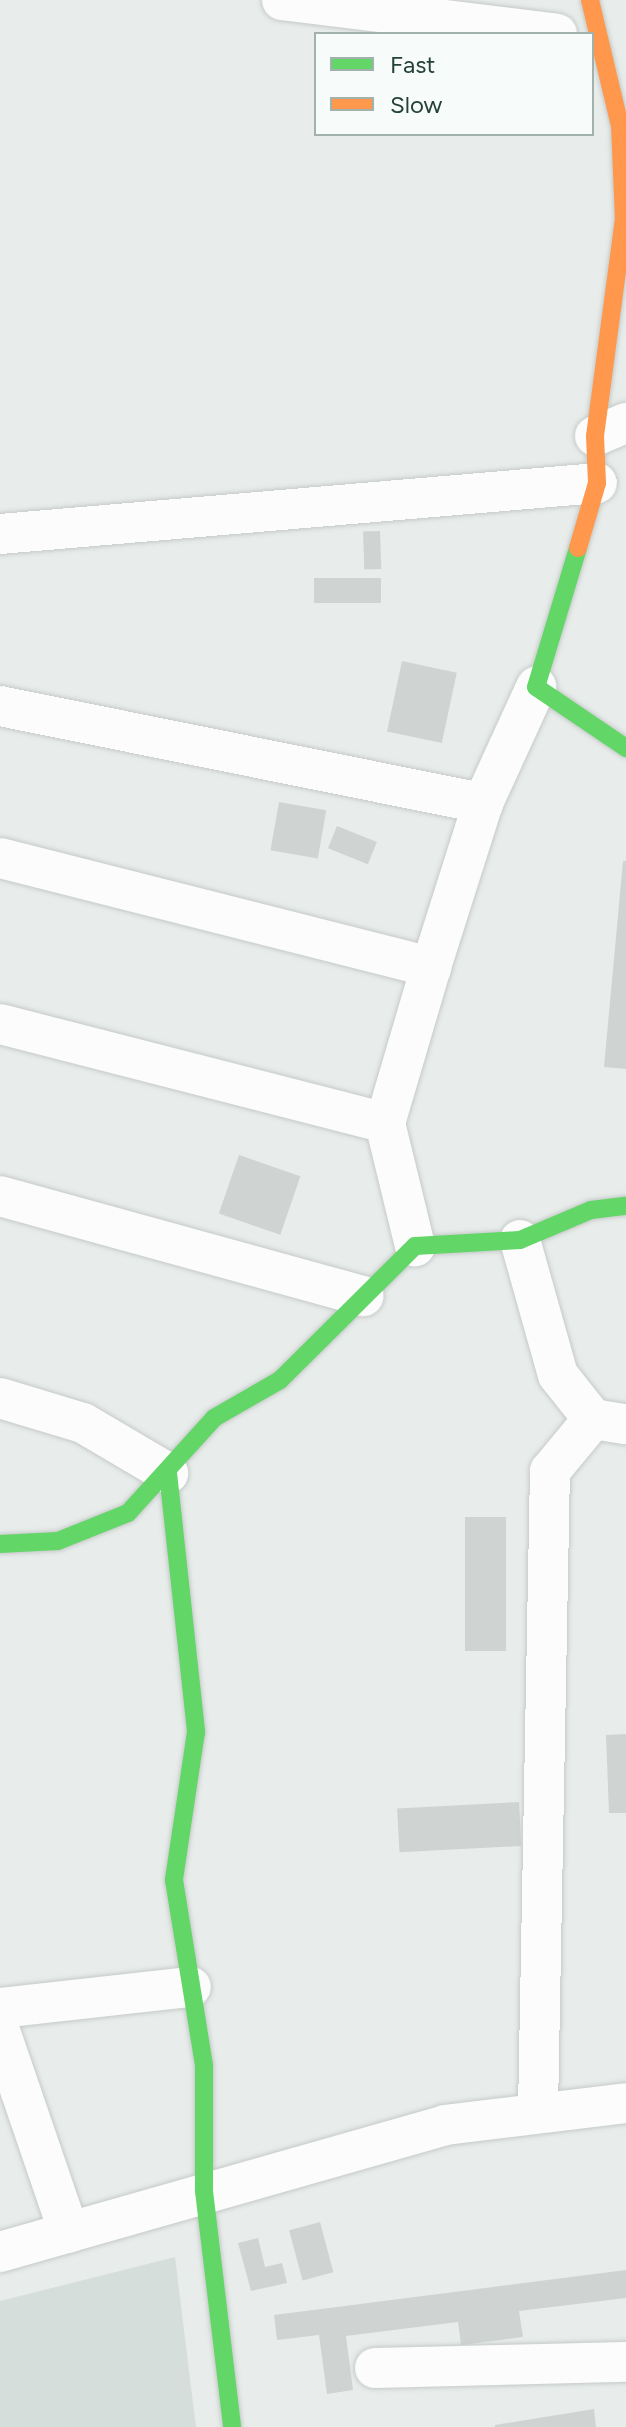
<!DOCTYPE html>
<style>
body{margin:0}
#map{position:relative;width:626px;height:2427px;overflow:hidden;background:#e8edeb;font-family:Figtree,sans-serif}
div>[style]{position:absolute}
.built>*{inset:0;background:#d6dedb}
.building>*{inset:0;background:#cfd4d2;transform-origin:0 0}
.roads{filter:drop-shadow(0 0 2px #c5cac8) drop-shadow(0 0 2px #c5cac8)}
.street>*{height:40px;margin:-20px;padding:0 20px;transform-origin:20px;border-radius:20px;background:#fcfcfc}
.fast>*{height:18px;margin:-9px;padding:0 9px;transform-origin:9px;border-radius:9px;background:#63d668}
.slow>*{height:18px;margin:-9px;padding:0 9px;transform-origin:9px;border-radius:9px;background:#ff974d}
span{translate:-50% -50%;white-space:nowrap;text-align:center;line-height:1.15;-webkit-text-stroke:8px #f7fbf9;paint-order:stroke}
.legend{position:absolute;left:314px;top:32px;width:280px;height:104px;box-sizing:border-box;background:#f7fbf9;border:2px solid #a3b1ad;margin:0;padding:10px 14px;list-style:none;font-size:24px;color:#24423a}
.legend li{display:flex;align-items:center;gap:16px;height:40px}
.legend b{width:40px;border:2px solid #a3b1ad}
</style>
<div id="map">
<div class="built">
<div style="clip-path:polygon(175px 2257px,196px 2427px,0 2427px,0 2301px)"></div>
</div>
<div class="building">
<div style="left:380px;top:531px;width:38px;height:17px;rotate:88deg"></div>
<div style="left:314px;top:578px;width:67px;height:25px"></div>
<div style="left:402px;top:661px;width:56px;height:72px;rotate:12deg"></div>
<div style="left:279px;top:802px;width:48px;height:49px;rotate:10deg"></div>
<div style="left:337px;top:826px;width:43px;height:24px;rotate:22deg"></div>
<div style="clip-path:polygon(623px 861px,626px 861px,626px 1069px,604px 1067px)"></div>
<div style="left:239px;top:1155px;width:65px;height:62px;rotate:19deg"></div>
<div style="left:465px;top:1517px;width:41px;height:134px"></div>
<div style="clip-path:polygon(626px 1734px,626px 1813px,609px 1813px,606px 1735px)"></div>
<div style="left:519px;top:1802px;width:44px;height:122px;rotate:87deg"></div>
<div style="left:320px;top:2222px;width:52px;height:32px;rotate:75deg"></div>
<div style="clip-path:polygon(258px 2238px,265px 2267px,282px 2263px,287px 2283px,251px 2291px,238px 2243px)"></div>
<div style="clip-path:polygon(626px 2270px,626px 2298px,519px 2311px,523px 2337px,461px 2345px,458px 2322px,346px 2336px,353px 2390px,327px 2394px,319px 2335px,277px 2340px,274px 2315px)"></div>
<div style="clip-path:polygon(594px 2409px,596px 2427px,495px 2427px,495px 2425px)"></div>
</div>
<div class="roads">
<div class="street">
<div style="left:282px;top:0;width:277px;rotate:7deg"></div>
<div style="left:595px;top:436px;width:34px;rotate:-23deg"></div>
<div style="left:0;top:534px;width:599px;rotate:-4.88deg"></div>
<div style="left:0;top:706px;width:493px;rotate:11.4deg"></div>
<div style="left:0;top:858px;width:445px;rotate:14.2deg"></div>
<div style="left:431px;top:967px;width:163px;rotate:106.4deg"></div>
<div style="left:385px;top:1123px;width:127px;rotate:76.3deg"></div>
<div style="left:431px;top:967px;width:172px;rotate:-72.4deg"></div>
<div style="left:483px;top:803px;width:128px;rotate:-65.4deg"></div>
<div style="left:0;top:1024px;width:398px;rotate:14.4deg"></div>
<div style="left:0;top:1196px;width:377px;rotate:15.4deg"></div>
<div style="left:520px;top:1240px;width:140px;rotate:74.3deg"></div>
<div style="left:558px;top:1375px;width:56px;rotate:51.5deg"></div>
<div style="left:593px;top:1419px;width:33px;rotate:9deg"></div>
<div style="left:0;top:1398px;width:87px;rotate:16.8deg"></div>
<div style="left:83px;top:1423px;width:99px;rotate:30.5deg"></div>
<div style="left:0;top:2008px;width:192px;rotate:-6.3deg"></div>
<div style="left:0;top:2031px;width:213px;rotate:71.1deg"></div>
<div style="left:538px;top:2111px;width:640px;rotate:-88.93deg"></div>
<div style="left:550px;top:1471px;width:67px;rotate:-50.4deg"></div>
<div style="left:0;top:2252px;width:463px;rotate:-15.9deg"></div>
<div style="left:445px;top:2125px;width:182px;rotate:-6.9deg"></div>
<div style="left:375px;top:2368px;width:251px;rotate:-1.4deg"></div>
</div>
<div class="fast">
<div style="left:578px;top:548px;width:145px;rotate:106.8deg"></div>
<div style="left:536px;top:687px;width:109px;rotate:34.1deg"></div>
<div style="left:168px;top:1473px;width:261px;rotate:83.8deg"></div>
<div style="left:196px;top:1732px;width:150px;rotate:98.5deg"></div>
<div style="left:174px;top:1880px;width:188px;rotate:80.8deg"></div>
<div style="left:204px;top:2066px;width:125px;rotate:90deg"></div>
<div style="left:204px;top:2191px;width:238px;rotate:83.2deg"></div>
<div style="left:0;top:1544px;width:58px;rotate:-3deg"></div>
<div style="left:58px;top:1541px;width:75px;rotate:-21.8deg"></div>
<div style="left:128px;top:1513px;width:128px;rotate:-47.8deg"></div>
<div style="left:214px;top:1418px;width:76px;rotate:-29.9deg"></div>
<div style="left:280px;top:1380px;width:190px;rotate:-44.8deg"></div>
<div style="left:415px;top:1246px;width:105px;rotate:-3.3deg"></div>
<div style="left:520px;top:1240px;width:77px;rotate:-22.9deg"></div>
<div style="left:591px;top:1210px;width:35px;rotate:-7deg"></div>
</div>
<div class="slow">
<div style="left:578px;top:548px;width:68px;rotate:-73.7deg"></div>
<div style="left:597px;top:483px;width:47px;rotate:-92.4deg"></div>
<div style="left:595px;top:436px;width:218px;rotate:-82.4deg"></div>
<div style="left:624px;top:220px;width:94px;rotate:-92.4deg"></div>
<div style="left:620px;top:126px;width:130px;rotate:-103.4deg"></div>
</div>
</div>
<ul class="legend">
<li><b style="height:10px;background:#63d668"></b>Fast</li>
<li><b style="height:10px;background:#ff974d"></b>Slow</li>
</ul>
</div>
